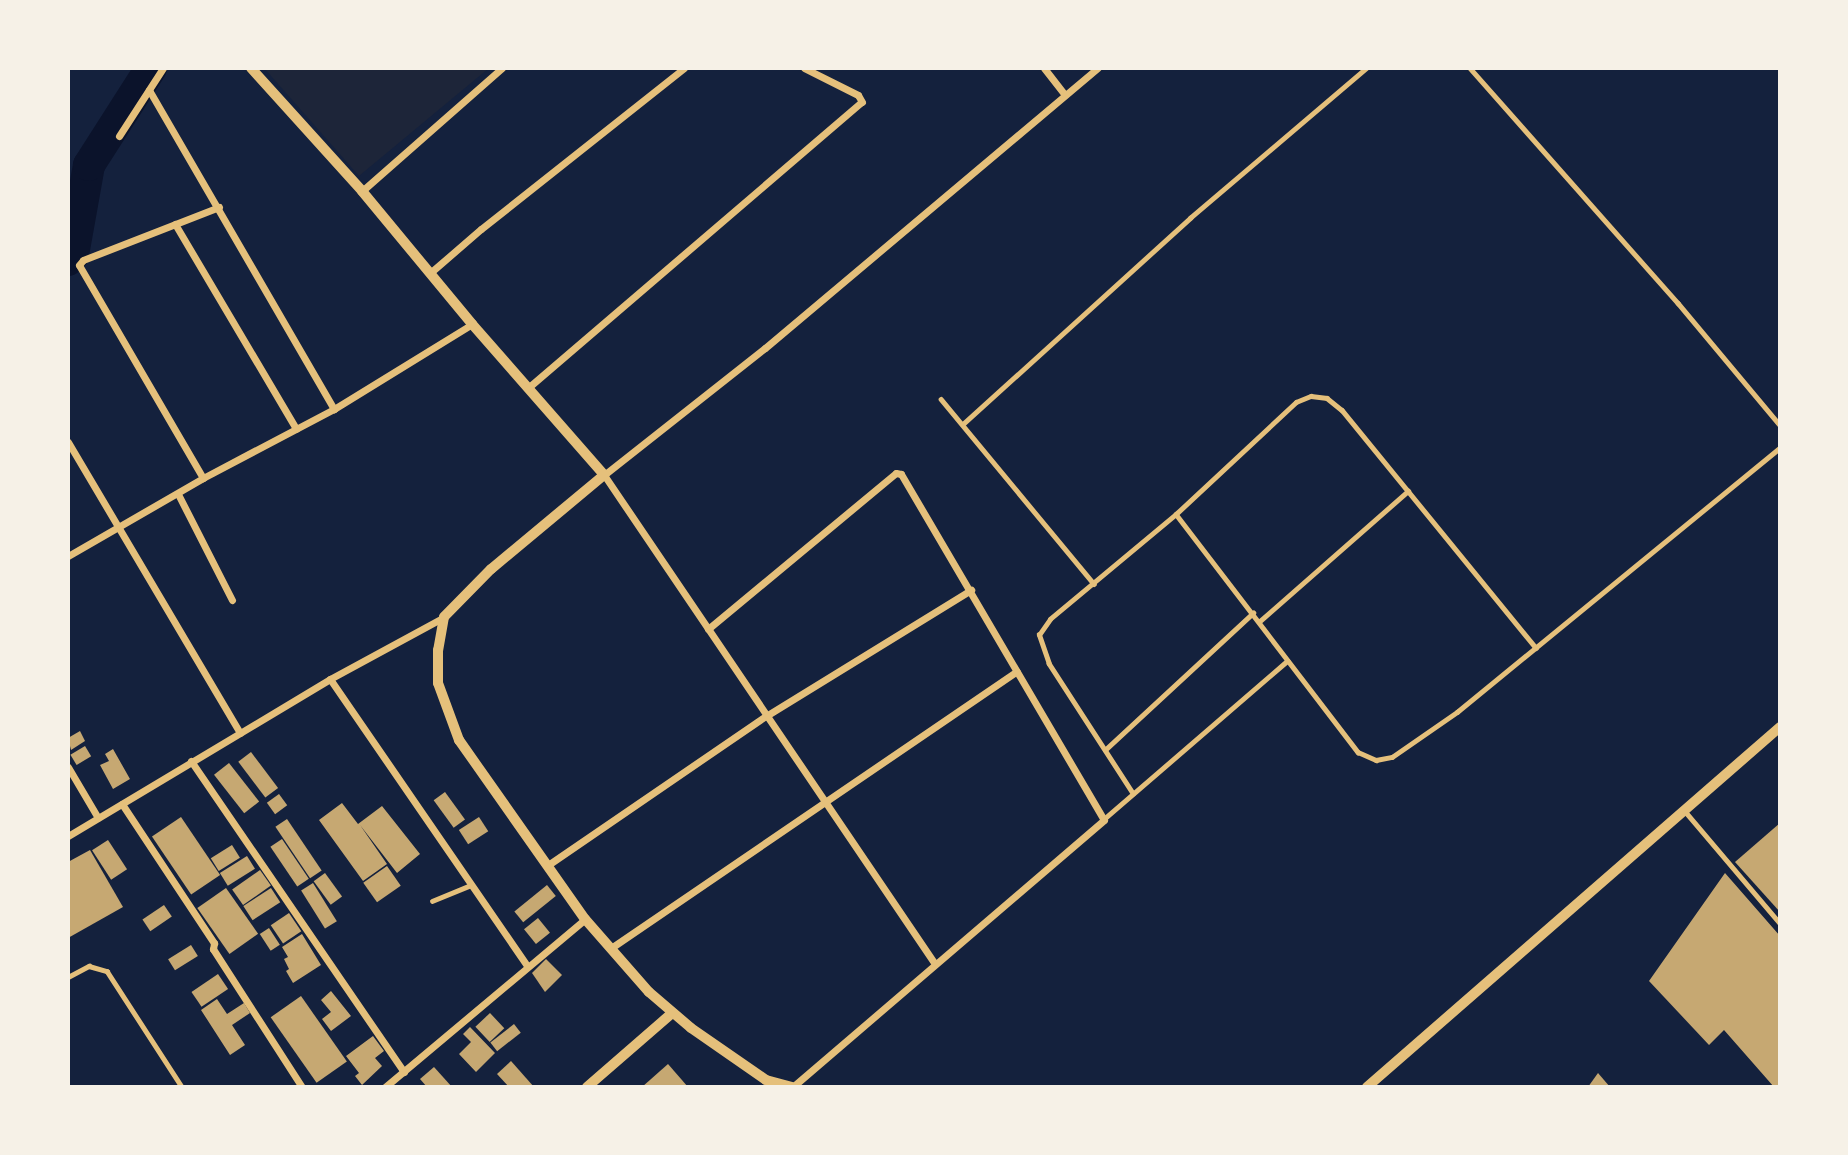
<!DOCTYPE html>
<style>
body{margin:0}
#map{position:relative;width:1848px;height:1155px;overflow:hidden;background:#14213d;font-family:"Nunito Sans",sans-serif}
div>[style]{position:absolute}
.green>*{inset:0;background:#1d2539}
.river>*{height:32px;margin:-16px;padding:0 16px;transform-origin:16px;border-radius:16px;background:#0b132b}
.building>*{inset:0;background:#c6a872;transform-origin:0 0}
.service>*{height:4.5px;margin:-2.25px;padding:0 2.25px;transform-origin:2.25px;border-radius:2.25px;background:#e5c07b}
.minor>*{height:7px;margin:-3.5px;padding:0 3.5px;transform-origin:3.5px;border-radius:3.5px;background:#e5c07b}
.tertiary>*{height:10px;margin:-5px;padding:0 5px;transform-origin:5px;border-radius:5px;background:#e5c07b}
span{translate:-50% -50%;white-space:nowrap;text-align:center;line-height:1.15;-webkit-text-stroke:6px #f6f1e7;paint-order:stroke}
.frame{position:absolute;inset:0;border:70px solid #f6f1e7;pointer-events:none}
</style>
<div id="map">
<div class="green">
<div style="clip-path:polygon(264px 68px,489px 68px,359px 176px)"></div>
</div>
<div class="river">
<div style="left:68px;top:260px;width:7px;rotate:-45deg"></div>
<div style="left:73px;top:255px;width:91px;rotate:-79.9deg"></div>
<div style="left:89px;top:165px;width:115px;rotate:-57.4deg"></div>
</div>
<div class="building">
<div style="clip-path:polygon(80px 731px,85px 741px,71px 750px,68px 738px)"></div>
<div style="left:85px;top:746px;width:12px;height:17px;rotate:59deg"></div>
<div style="clip-path:polygon(113px 749px,130px 779px,113px 789px,100px 765px,109px 761px,105px 754px)"></div>
<div style="left:251px;top:752px;width:45px;height:16px;rotate:53deg"></div>
<div style="left:229px;top:763px;width:49px;height:19px;rotate:52deg"></div>
<div style="left:445px;top:792px;width:34px;height:14px;rotate:54deg"></div>
<div style="left:279px;top:794px;width:14px;height:15px;rotate:54deg"></div>
<div style="clip-path:polygon(342px 803px,358px 824px,382px 806px,420px 854px,397px 873px,360px 825px,387px 864px,363px 881px,319px 820px)"></div>
<div style="left:181px;top:817px;width:70px;height:35px;rotate:56deg"></div>
<div style="left:479px;top:817px;width:17px;height:24px;rotate:57deg"></div>
<div style="left:287px;top:819px;width:62px;height:14px;rotate:56deg"></div>
<div style="clip-path:polygon(1780px 823px,1780px 912px,1735px 862px)"></div>
<div style="left:282px;top:839px;width:48px;height:14px;rotate:56deg"></div>
<div style="left:108px;top:840px;width:35px;height:19px;rotate:57deg"></div>
<div style="left:232px;top:845px;width:15px;height:25px;rotate:58deg"></div>
<div style="clip-path:polygon(90px 850px,123px 907px,68px 938px,68px 862px)"></div>
<div style="left:247px;top:856px;width:15px;height:32px;rotate:58deg"></div>
<div style="left:387px;top:866px;width:24px;height:29px;rotate:55deg"></div>
<div style="left:260px;top:870px;width:19px;height:34px;rotate:55deg"></div>
<div style="left:325px;top:873px;width:29px;height:14px;rotate:54deg"></div>
<div style="clip-path:polygon(1725px 873px,1780px 936px,1780px 1087px,1774px 1087px,1724px 1030px,1709px 1045px,1649px 981px)"></div>
<div style="left:313px;top:883px;width:45px;height:14px;rotate:58deg"></div>
<div style="left:547px;top:885px;width:14px;height:42px;rotate:51deg"></div>
<div style="left:226px;top:888px;width:56px;height:35px;rotate:55deg"></div>
<div style="left:271px;top:888px;width:17px;height:33px;rotate:57deg"></div>
<div style="left:164px;top:905px;width:14px;height:26px;rotate:56deg"></div>
<div style="left:289px;top:913px;width:22px;height:22px;rotate:56deg"></div>
<div style="left:538px;top:918px;width:19px;height:18px;rotate:51deg"></div>
<div style="left:269px;top:928px;width:20px;height:11px;rotate:57deg"></div>
<div style="clip-path:polygon(302px 934px,321px 965px,293px 983px,286px 971px,289px 969px,284px 959px,288px 957px,282px 947px)"></div>
<div style="left:191px;top:945px;width:13px;height:27px;rotate:58deg"></div>
<div style="clip-path:polygon(546px 959px,562px 975px,545px 992px,532px 973px)"></div>
<div style="left:218px;top:974px;width:18px;height:32px;rotate:56deg"></div>
<div style="clip-path:polygon(331px 991px,351px 1016px,331px 1031px,322px 1019px,331px 1012px,321px 1000px)"></div>
<div style="left:301px;top:996px;width:80px;height:37px;rotate:55deg"></div>
<div style="clip-path:polygon(217px 999px,227px 1014px,244px 1003px,250px 1013px,232px 1025px,245px 1045px,230px 1055px,201px 1010px)"></div>
<div style="left:490px;top:1013px;width:21px;height:20px;rotate:47deg"></div>
<div style="left:514px;top:1024px;width:11px;height:30px;rotate:52deg"></div>
<div style="clip-path:polygon(470px 1027px,495px 1053px,476px 1072px,459px 1054px,471px 1042px,463px 1034px)"></div>
<div style="clip-path:polygon(373px 1036px,384px 1051px,375px 1058px,382px 1066px,362px 1085px,355px 1076px,359px 1073px,346px 1056px)"></div>
<div style="clip-path:polygon(511px 1061px,534px 1087px,509px 1087px,497px 1074px)"></div>
<div style="clip-path:polygon(668px 1064px,688px 1087px,642px 1087px)"></div>
<div style="clip-path:polygon(434px 1067px,452px 1087px,427px 1087px,420px 1079px)"></div>
<div style="clip-path:polygon(1598px 1073px,1610px 1087px,1588px 1087px)"></div>
</div>
<div class="service">
<div style="left:1470px;top:68px;width:314px;rotate:48.5deg"></div>
<div style="left:1678px;top:303px;width:159px;rotate:50.1deg"></div>
<div style="left:941px;top:399px;width:240px;rotate:50.4deg"></div>
<div style="left:963px;top:424px;width:307px;rotate:-42.2deg"></div>
<div style="left:1190px;top:218px;width:231px;rotate:-40.4deg"></div>
<div style="left:1176px;top:514px;width:300px;rotate:52.6deg"></div>
<div style="left:1358px;top:752px;width:20px;rotate:24deg"></div>
<div style="left:1376px;top:760px;width:16px;rotate:-11deg"></div>
<div style="left:1392px;top:757px;width:79px;rotate:-34.7deg"></div>
<div style="left:1457px;top:712px;width:417px;rotate:-39.3deg"></div>
<div style="left:1260px;top:621px;width:197px;rotate:-41.3deg"></div>
<div style="left:1105px;top:750px;width:202px;rotate:-42.8deg"></div>
<div style="left:1133px;top:794px;width:155px;rotate:-122.9deg"></div>
<div style="left:1049px;top:664px;width:31px;rotate:-109deg"></div>
<div style="left:1039px;top:635px;width:19px;rotate:-55deg"></div>
<div style="left:1050px;top:619px;width:164px;rotate:-39.8deg"></div>
<div style="left:1176px;top:514px;width:164px;rotate:-43deg"></div>
<div style="left:1296px;top:402px;width:16px;rotate:-22deg"></div>
<div style="left:1311px;top:396px;width:16px;rotate:7deg"></div>
<div style="left:1327px;top:398px;width:19px;rotate:39deg"></div>
<div style="left:1342px;top:410px;width:307px;rotate:50.8deg"></div>
<div style="left:1684px;top:810px;width:148px;rotate:49.7deg"></div>
<div style="left:1104px;top:819px;width:242px;rotate:-40.8deg"></div>
<div style="left:432px;top:901px;width:42px;rotate:-22.3deg"></div>
<div style="left:68px;top:977px;width:24px;rotate:-28deg"></div>
<div style="left:89px;top:966px;width:19px;rotate:16deg"></div>
<div style="left:107px;top:971px;width:138px;rotate:57.1deg"></div>
</div>
<div class="minor">
<div style="left:1044px;top:68px;width:34px;rotate:52deg"></div>
<div style="left:149px;top:90px;width:369px;rotate:59.9deg"></div>
<div style="left:119px;top:136px;width:81px;rotate:-57.1deg"></div>
<div style="left:362px;top:191px;width:186px;rotate:-41.3deg"></div>
<div style="left:175px;top:224px;width:238px;rotate:59.4deg"></div>
<div style="left:430px;top:273px;width:67px;rotate:-40.8deg"></div>
<div style="left:481px;top:229px;width:259px;rotate:-38.4deg"></div>
<div style="left:529px;top:387px;width:438px;rotate:-40.6deg"></div>
<div style="left:862px;top:102px;width:8px;rotate:-120deg"></div>
<div style="left:858px;top:95px;width:60px;rotate:-153.4deg"></div>
<div style="left:68px;top:442px;width:338px;rotate:59.4deg"></div>
<div style="left:203px;top:478px;width:246px;rotate:-120.2deg"></div>
<div style="left:79px;top:265px;width:6px;rotate:-51deg"></div>
<div style="left:83px;top:260px;width:146px;rotate:-21.3deg"></div>
<div style="left:178px;top:494px;width:119px;rotate:63deg"></div>
<div style="left:68px;top:556px;width:156px;rotate:-30deg"></div>
<div style="left:203px;top:478px;width:148px;rotate:-27.8deg"></div>
<div style="left:334px;top:409px;width:162px;rotate:-31.6deg"></div>
<div style="left:708px;top:629px;width:244px;rotate:-39.7deg"></div>
<div style="left:896px;top:473px;width:5px;rotate:11deg"></div>
<div style="left:901px;top:474px;width:401px;rotate:59.6deg"></div>
<div style="left:1104px;top:820px;width:411px;rotate:139.4deg"></div>
<div style="left:330px;top:679px;width:348px;rotate:55.5deg"></div>
<div style="left:191px;top:761px;width:377px;rotate:55.6deg"></div>
<div style="left:68px;top:767px;width:59px;rotate:59.5deg"></div>
<div style="left:122px;top:804px;width:167px;rotate:56.5deg"></div>
<div style="left:214px;top:943px;width:6px;rotate:99deg"></div>
<div style="left:213px;top:949px;width:164px;rotate:57.2deg"></div>
<div style="left:68px;top:836px;width:305px;rotate:-30.9deg"></div>
<div style="left:330px;top:679px;width:130px;rotate:-28.5deg"></div>
<div style="left:548px;top:865px;width:264px;rotate:-34.4deg"></div>
<div style="left:766px;top:716px;width:241px;rotate:-31.6deg"></div>
<div style="left:611px;top:948px;width:491px;rotate:-34.3deg"></div>
<div style="left:935px;top:964px;width:590px;rotate:-124.09deg"></div>
<div style="left:604px;top:475px;width:205px;rotate:-38.3deg"></div>
<div style="left:765px;top:348px;width:435px;rotate:-40.1deg"></div>
<div style="left:385px;top:1087px;width:261px;rotate:-40deg"></div>
</div>
<div class="tertiary">
<div style="left:251px;top:68px;width:166px;rotate:47.9deg"></div>
<div style="left:362px;top:191px;width:173px;rotate:50.4deg"></div>
<div style="left:472px;top:324px;width:201px;rotate:48.8deg"></div>
<div style="left:604px;top:475px;width:147px;rotate:140.2deg"></div>
<div style="left:491px;top:569px;width:67px;rotate:134.4deg"></div>
<div style="left:444px;top:617px;width:34px;rotate:100deg"></div>
<div style="left:438px;top:650px;width:33px;rotate:90deg"></div>
<div style="left:438px;top:683px;width:61px;rotate:69.8deg"></div>
<div style="left:459px;top:740px;width:219px;rotate:54.9deg"></div>
<div style="left:585px;top:919px;width:97px;rotate:48.8deg"></div>
<div style="left:649px;top:992px;width:55px;rotate:40.6deg"></div>
<div style="left:691px;top:1028px;width:91px;rotate:34.7deg"></div>
<div style="left:766px;top:1080px;width:27px;rotate:15deg"></div>
<div style="left:587px;top:1087px;width:113px;rotate:-41deg"></div>
<div style="left:1367px;top:1087px;width:548px;rotate:-41.08deg"></div>
</div>
<div class="frame"></div>
</div>
